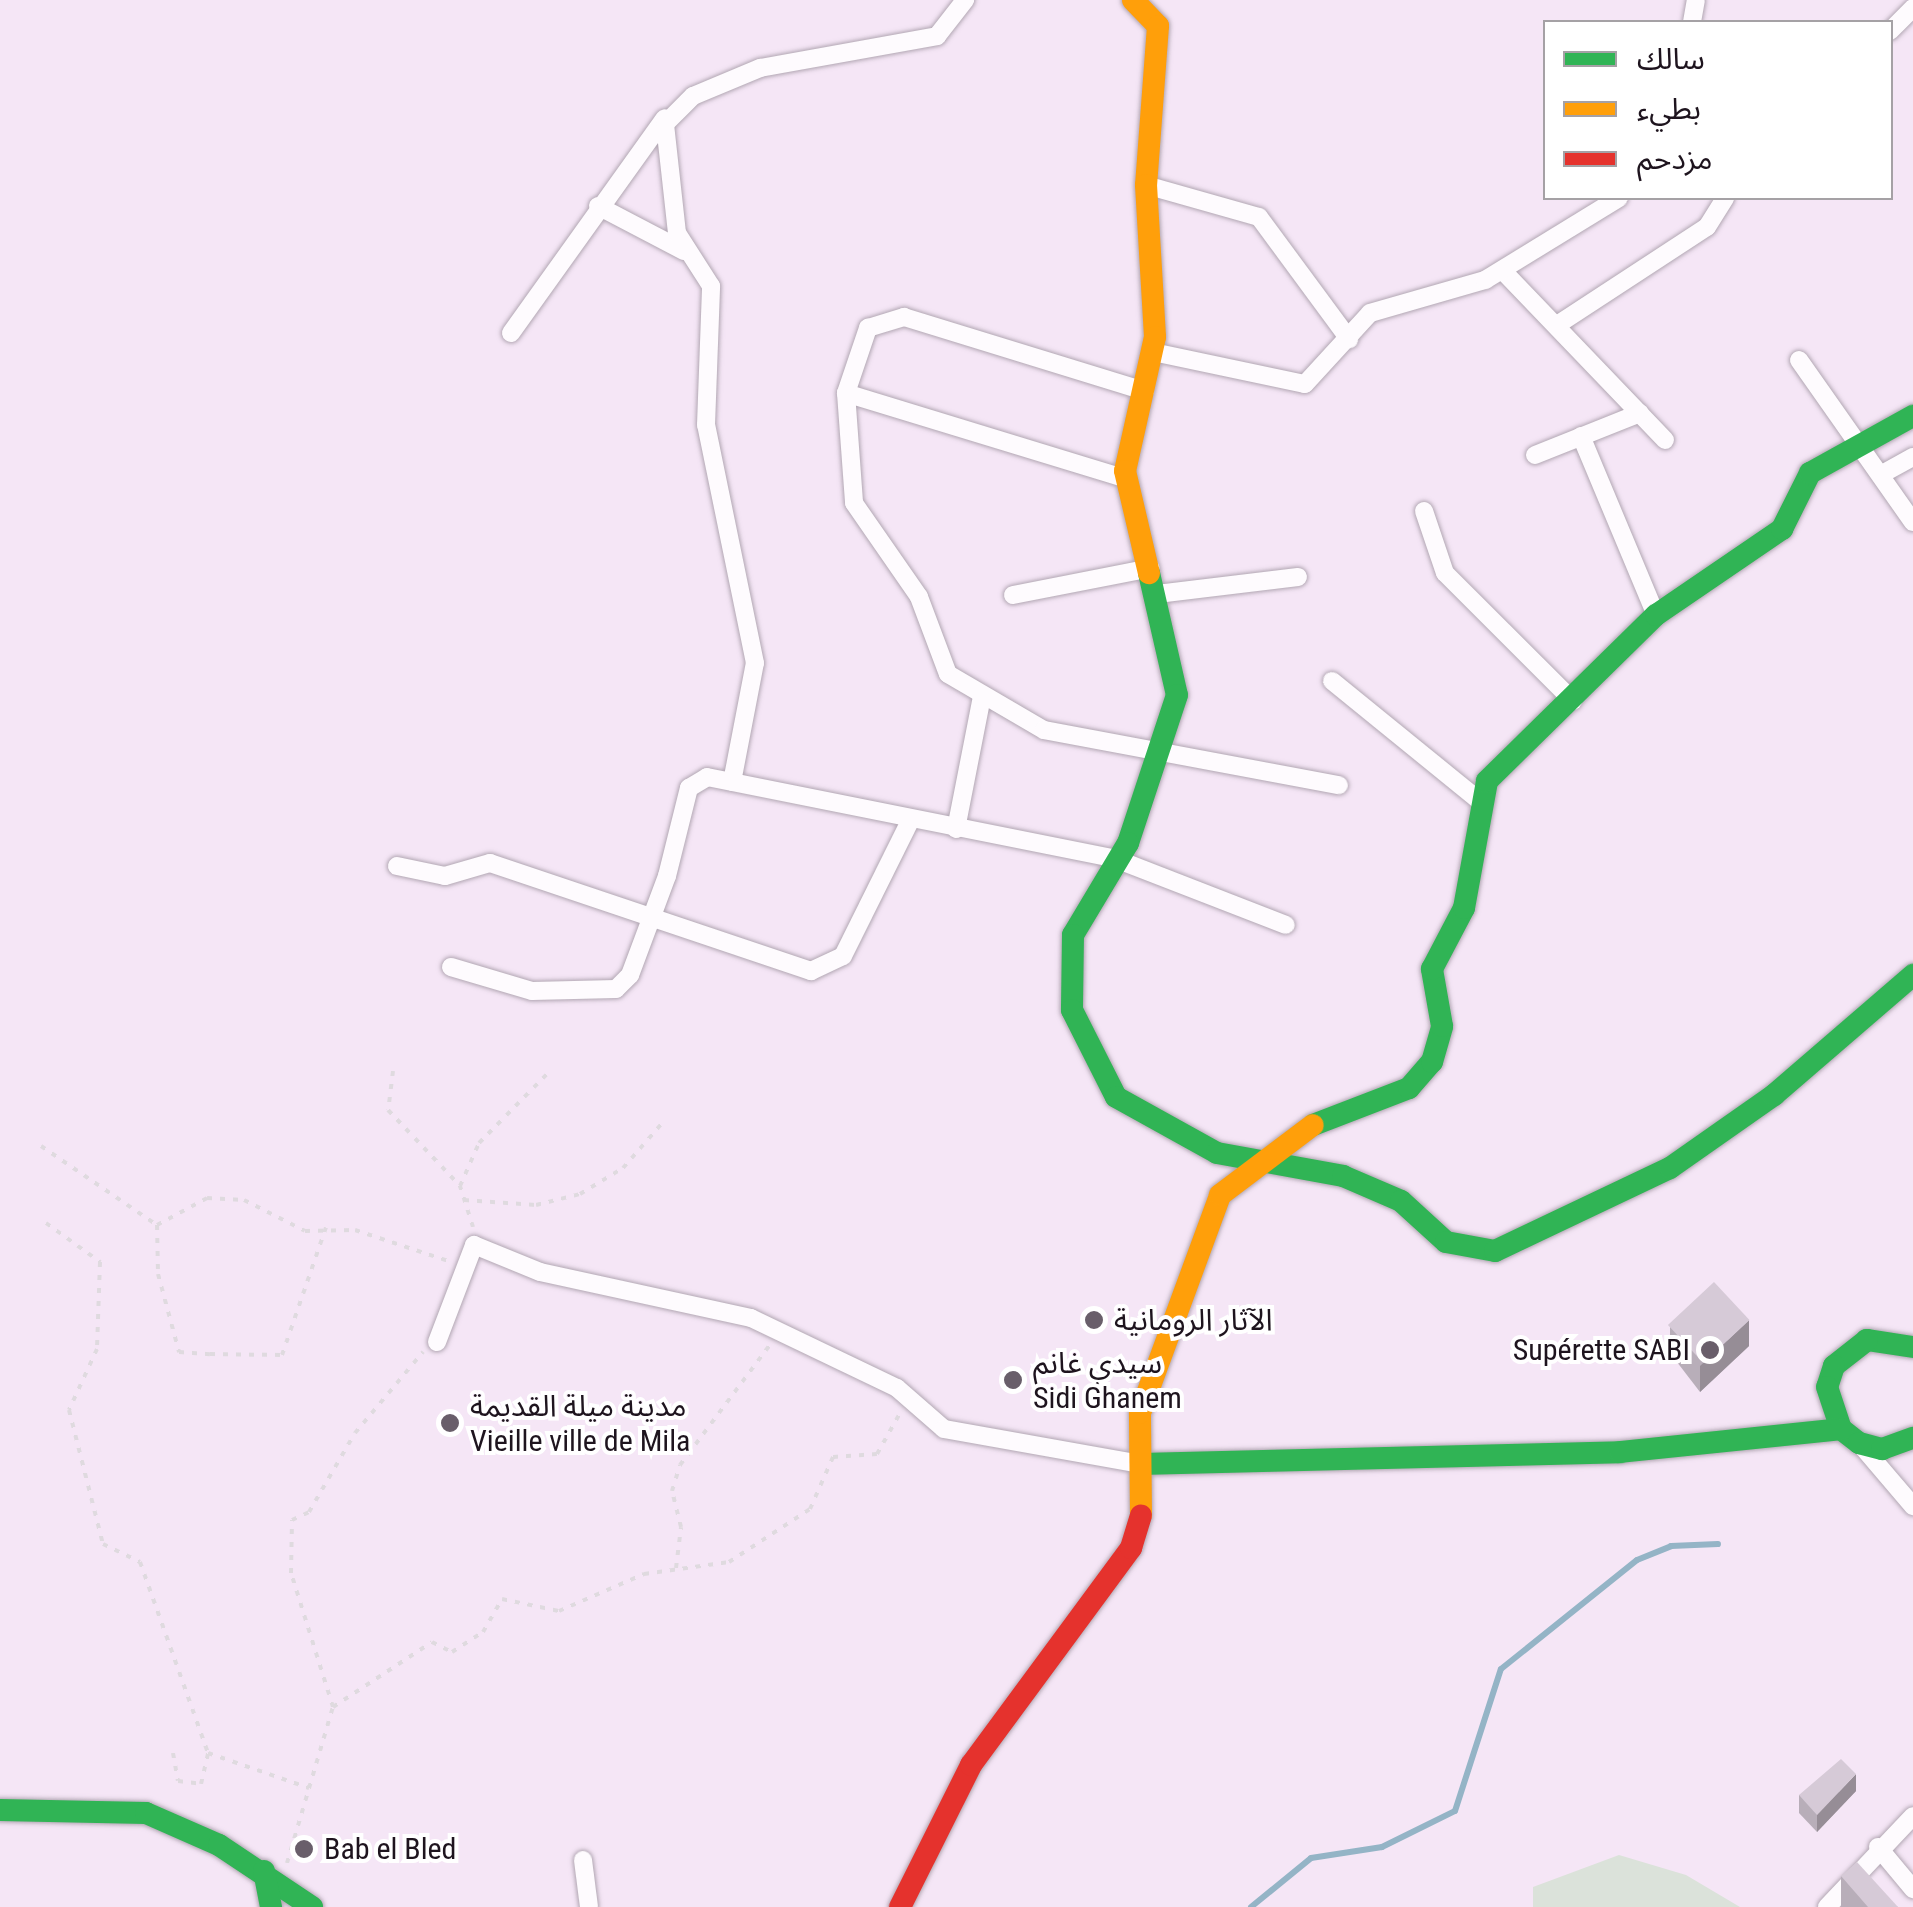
<!DOCTYPE html>
<meta charset="utf-8">
<style>
body{margin:0}
#map{position:relative;width:1913px;height:1907px;overflow:hidden;background:#f5e6f6;font-family:"Roboto Condensed","Noto Sans Arabic",sans-serif}
div>[style]{position:absolute}
.green>*{inset:0;background:#dbe2da}
.stream>*{height:6px;margin:-3px;padding:0 3px;transform-origin:3px;border-radius:3px;background:#94b4c6}
.path>*{height:4px;margin-top:-2px;transform-origin:0;background:repeating-linear-gradient(90deg,#dfdadf 0 5px,transparent 0 13px)}
.roads{filter:drop-shadow(0 0 2px #b2a7b3) drop-shadow(0 0 2px #b2a7b3)}
.street>*{height:18px;margin:-9px;padding:0 9px;transform-origin:9px;border-radius:9px;background:#fefbfe}
.fast>*{height:22px;margin:-11px;padding:0 11px;transform-origin:11px;border-radius:11px;background:#30b455}
.slow>*{height:22px;margin:-11px;padding:0 11px;transform-origin:11px;border-radius:11px;background:#ff9f0a}
.jam>*{height:22px;margin:-11px;padding:0 11px;transform-origin:11px;border-radius:11px;background:#e5322d}
.wall>*{inset:0;background:#b8aeb9}
.shaded-wall>*{inset:0;background:#968d96}
.building>*{inset:0;background:#d6cad7;transform-origin:0 0}
.dots>*{width:28px;height:28px;translate:-50% -50%;box-sizing:border-box;border:5px solid #fff;border-radius:50%}
span{translate:-50% -50%;white-space:nowrap;text-align:center;line-height:1.15;-webkit-text-stroke:8px #fff;paint-order:stroke}
.poi-label{font-size:30px;color:#1e141e}
.left{translate:0 -50%;text-align:left}
.right{translate:-100% -50%;text-align:right}
.legend{position:absolute;left:1543px;top:20px;width:350px;height:180px;box-sizing:border-box;background:#fff;border:2px solid #a5a1a5;margin:0;padding:12px 18px;list-style:none;font-size:30px;color:#1e141e}
.legend li{display:flex;align-items:center;gap:20px;height:50px}
.legend b{width:50px;border:2px solid #a5a1a5}
</style>
<div id="map">
<div class="green">
<div style="clip-path:polygon(1619px 1855px,1686px 1875px,1740px 1907px,1533px 1907px,1533px 1887px)"></div>
</div>
<div class="stream">
<div style="left:1251px;top:1907px;width:77px;rotate:-39.2deg"></div>
<div style="left:1311px;top:1858px;width:72px;rotate:-8.8deg"></div>
<div style="left:1382px;top:1847px;width:81px;rotate:-26.3deg"></div>
<div style="left:1455px;top:1811px;width:149px;rotate:-72.1deg"></div>
<div style="left:1501px;top:1669px;width:174px;rotate:-38.7deg"></div>
<div style="left:1637px;top:1560px;width:37px;rotate:-22deg"></div>
<div style="left:1671px;top:1546px;width:47px;rotate:-2.4deg"></div>
</div>
<div class="path">
<div style="left:393px;top:1071px;width:39px;rotate:97deg"></div>
<div style="left:388px;top:1110px;width:105px;rotate:46.5deg"></div>
<div style="left:41px;top:1146px;width:140px;rotate:34.3deg"></div>
<div style="left:157px;top:1225px;width:57px;rotate:-28.4deg"></div>
<div style="left:207px;top:1198px;width:37px;rotate:3deg"></div>
<div style="left:244px;top:1200px;width:68px;rotate:26.9deg"></div>
<div style="left:305px;top:1231px;width:50px;rotate:-1.1deg"></div>
<div style="left:355px;top:1230px;width:98px;rotate:18.4deg"></div>
<div style="left:464px;top:1200px;width:72px;rotate:4deg"></div>
<div style="left:536px;top:1205px;width:45px;rotate:-14deg"></div>
<div style="left:580px;top:1194px;width:50px;rotate:-31.2deg"></div>
<div style="left:623px;top:1168px;width:62px;rotate:-48.9deg"></div>
<div style="left:46px;top:1223px;width:67px;rotate:35.8deg"></div>
<div style="left:100px;top:1262px;width:87px;rotate:92deg"></div>
<div style="left:97px;top:1349px;width:67px;rotate:114.7deg"></div>
<div style="left:69px;top:1410px;width:138px;rotate:75.8deg"></div>
<div style="left:103px;top:1544px;width:41px;rotate:25.9deg"></div>
<div style="left:140px;top:1562px;width:203px;rotate:70.4deg"></div>
<div style="left:208px;top:1753px;width:107px;rotate:19.1deg"></div>
<div style="left:157px;top:1225px;width:49px;rotate:88.8deg"></div>
<div style="left:158px;top:1274px;width:81px;rotate:74.9deg"></div>
<div style="left:179px;top:1352px;width:31px;rotate:4deg"></div>
<div style="left:210px;top:1354px;width:72px;rotate:0.8deg"></div>
<div style="left:282px;top:1355px;width:135px;rotate:-71deg"></div>
<div style="left:473px;top:1227px;width:43px;rotate:-107.6deg"></div>
<div style="left:460px;top:1186px;width:47px;rotate:-66.2deg"></div>
<div style="left:479px;top:1143px;width:103px;rotate:-45.4deg"></div>
<div style="left:676px;top:1568px;width:41px;rotate:-83deg"></div>
<div style="left:681px;top:1527px;width:37px;rotate:-104deg"></div>
<div style="left:672px;top:1491px;width:27px;rotate:-73deg"></div>
<div style="left:680px;top:1465px;width:149px;rotate:-53.2deg"></div>
<div style="left:333px;top:1707px;width:140px;rotate:-107.4deg"></div>
<div style="left:291px;top:1573px;width:53px;rotate:-88.9deg"></div>
<div style="left:292px;top:1520px;width:19px;rotate:-25deg"></div>
<div style="left:309px;top:1512px;width:91px;rotate:-59.8deg"></div>
<div style="left:355px;top:1433px;width:106px;rotate:-50deg"></div>
<div style="left:173px;top:1753px;width:28px;rotate:80deg"></div>
<div style="left:178px;top:1781px;width:23px;rotate:7deg"></div>
<div style="left:201px;top:1784px;width:32px;rotate:-77deg"></div>
<div style="left:287px;top:1863px;width:163px;rotate:-73.6deg"></div>
<div style="left:333px;top:1707px;width:118px;rotate:-33.3deg"></div>
<div style="left:432px;top:1642px;width:22px;rotate:27deg"></div>
<div style="left:452px;top:1652px;width:37px;rotate:-33deg"></div>
<div style="left:483px;top:1632px;width:38px;rotate:-60deg"></div>
<div style="left:502px;top:1599px;width:58px;rotate:11.9deg"></div>
<div style="left:559px;top:1611px;width:93px;rotate:-23.5deg"></div>
<div style="left:644px;top:1574px;width:86px;rotate:-8deg"></div>
<div style="left:729px;top:1562px;width:97px;rotate:-33.2deg"></div>
<div style="left:810px;top:1509px;width:57px;rotate:-66.1deg"></div>
<div style="left:833px;top:1457px;width:44px;rotate:-3.9deg"></div>
<div style="left:877px;top:1454px;width:45px;rotate:-60.6deg"></div>
</div>
<div class="roads">
<div class="street">
<div style="left:1692px;top:22px;width:22px;rotate:-80deg"></div>
<div style="left:1890px;top:31px;width:33px;rotate:-45deg"></div>
<div style="left:1146px;top:185px;width:117px;rotate:15.8deg"></div>
<div style="left:1259px;top:217px;width:152px;rotate:53.6deg"></div>
<div style="left:598px;top:206px;width:97px;rotate:27.6deg"></div>
<div style="left:1503px;top:271px;width:234px;rotate:46.2deg"></div>
<div style="left:1557px;top:325px;width:179px;rotate:-33.2deg"></div>
<div style="left:1707px;top:227px;width:34px;rotate:-58deg"></div>
<div style="left:511px;top:333px;width:264px;rotate:-54.4deg"></div>
<div style="left:1153px;top:352px;width:155px;rotate:11.9deg"></div>
<div style="left:1305px;top:384px;width:96px;rotate:-47.5deg"></div>
<div style="left:1370px;top:313px;width:120px;rotate:-16deg"></div>
<div style="left:1485px;top:280px;width:157px;rotate:-31.5deg"></div>
<div style="left:1799px;top:360px;width:198px;rotate:54.9deg"></div>
<div style="left:846px;top:393px;width:69px;rotate:-71.3deg"></div>
<div style="left:868px;top:328px;width:38px;rotate:-17deg"></div>
<div style="left:904px;top:317px;width:252px;rotate:17.1deg"></div>
<div style="left:1581px;top:436px;width:194px;rotate:67.3deg"></div>
<div style="left:1535px;top:455px;width:113px;rotate:-21.8deg"></div>
<div style="left:1882px;top:474px;width:35px;rotate:-29deg"></div>
<div style="left:1127px;top:479px;width:294px;rotate:-163deg"></div>
<div style="left:846px;top:393px;width:110px;rotate:85.8deg"></div>
<div style="left:854px;top:503px;width:114px;rotate:55.3deg"></div>
<div style="left:919px;top:597px;width:82px;rotate:69.4deg"></div>
<div style="left:948px;top:674px;width:111px;rotate:30.3deg"></div>
<div style="left:1044px;top:730px;width:300px;rotate:10.6deg"></div>
<div style="left:1424px;top:511px;width:65px;rotate:71.3deg"></div>
<div style="left:1445px;top:573px;width:181px;rotate:45deg"></div>
<div style="left:1157px;top:594px;width:142px;rotate:-6.9deg"></div>
<div style="left:1013px;top:595px;width:140px;rotate:-11.1deg"></div>
<div style="left:1332px;top:681px;width:192px;rotate:39.1deg"></div>
<div style="left:732px;top:782px;width:121px;rotate:-79.1deg"></div>
<div style="left:755px;top:663px;width:243px;rotate:-101.6deg"></div>
<div style="left:706px;top:425px;width:139px;rotate:-87.9deg"></div>
<div style="left:711px;top:286px;width:63px;rotate:-122.7deg"></div>
<div style="left:677px;top:233px;width:110px;rotate:-96.3deg"></div>
<div style="left:665px;top:124px;width:40px;rotate:-45deg"></div>
<div style="left:693px;top:96px;width:73px;rotate:-22.7deg"></div>
<div style="left:760px;top:68px;width:180px;rotate:-10.2deg"></div>
<div style="left:937px;top:36px;width:46px;rotate:-52.1deg"></div>
<div style="left:956px;top:829px;width:136px;rotate:-78.9deg"></div>
<div style="left:397px;top:866px;width:49px;rotate:11.8deg"></div>
<div style="left:445px;top:876px;width:47px;rotate:-16.1deg"></div>
<div style="left:490px;top:863px;width:339px;rotate:18.6deg"></div>
<div style="left:811px;top:971px;width:35px;rotate:-25deg"></div>
<div style="left:843px;top:956px;width:148px;rotate:-63.6deg"></div>
<div style="left:451px;top:967px;width:84px;rotate:16.5deg"></div>
<div style="left:532px;top:991px;width:84px;rotate:-1.4deg"></div>
<div style="left:616px;top:989px;width:20px;rotate:-45deg"></div>
<div style="left:630px;top:975px;width:106px;rotate:-69.5deg"></div>
<div style="left:667px;top:876px;width:91px;rotate:-76deg"></div>
<div style="left:689px;top:788px;width:21px;rotate:-31deg"></div>
<div style="left:707px;top:777px;width:417px;rotate:11.3deg"></div>
<div style="left:1116px;top:859px;width:182px;rotate:21.2deg"></div>
<div style="left:437px;top:1342px;width:104px;rotate:-69.1deg"></div>
<div style="left:474px;top:1245px;width:71px;rotate:22.2deg"></div>
<div style="left:540px;top:1272px;width:216px;rotate:12.3deg"></div>
<div style="left:751px;top:1318px;width:162px;rotate:25.6deg"></div>
<div style="left:897px;top:1388px;width:62px;rotate:41.1deg"></div>
<div style="left:944px;top:1429px;width:200px;rotate:10.1deg"></div>
<div style="left:1860px;top:1444px;width:82px;rotate:49.5deg"></div>
<div style="left:1878px;top:1847px;width:55px;rotate:50.2deg"></div>
<div style="left:583px;top:1860px;width:47px;rotate:82.7deg"></div>
<div style="left:1827px;top:1907px;width:125px;rotate:-46.6deg"></div>
</div>
<div class="fast">
<div style="left:1149px;top:573px;width:125px;rotate:77.1deg"></div>
<div style="left:1177px;top:695px;width:156px;rotate:108.3deg"></div>
<div style="left:1128px;top:843px;width:107px;rotate:120.9deg"></div>
<div style="left:1073px;top:935px;width:75px;rotate:90.8deg"></div>
<div style="left:1072px;top:1010px;width:97px;rotate:63.2deg"></div>
<div style="left:1116px;top:1097px;width:115px;rotate:29deg"></div>
<div style="left:1217px;top:1153px;width:128px;rotate:10.3deg"></div>
<div style="left:1343px;top:1176px;width:63px;rotate:23.3deg"></div>
<div style="left:1401px;top:1201px;width:61px;rotate:42.3deg"></div>
<div style="left:1446px;top:1242px;width:50px;rotate:10.4deg"></div>
<div style="left:1495px;top:1251px;width:194px;rotate:-25.4deg"></div>
<div style="left:1670px;top:1168px;width:127px;rotate:-35.1deg"></div>
<div style="left:1774px;top:1095px;width:184px;rotate:-40.8deg"></div>
<div style="left:1313px;top:1125px;width:103px;rotate:-21.1deg"></div>
<div style="left:1409px;top:1088px;width:35px;rotate:-49deg"></div>
<div style="left:1432px;top:1062px;width:37px;rotate:-74deg"></div>
<div style="left:1442px;top:1026px;width:58px;rotate:-100deg"></div>
<div style="left:1432px;top:969px;width:69px;rotate:-62.3deg"></div>
<div style="left:1464px;top:908px;width:129px;rotate:-79.7deg"></div>
<div style="left:1487px;top:781px;width:237px;rotate:-44.5deg"></div>
<div style="left:1656px;top:615px;width:153px;rotate:-34.3deg"></div>
<div style="left:1782px;top:529px;width:63px;rotate:-63.4deg"></div>
<div style="left:1810px;top:473px;width:118px;rotate:-29deg"></div>
<div style="left:1913px;top:1347px;width:47px;rotate:-171.3deg"></div>
<div style="left:1867px;top:1340px;width:42px;rotate:141.8deg"></div>
<div style="left:1834px;top:1366px;width:22px;rotate:108deg"></div>
<div style="left:1827px;top:1387px;width:44px;rotate:71.6deg"></div>
<div style="left:1841px;top:1429px;width:23px;rotate:38deg"></div>
<div style="left:1859px;top:1443px;width:24px;rotate:15deg"></div>
<div style="left:1882px;top:1449px;width:33px;rotate:-20deg"></div>
<div style="left:1141px;top:1464px;width:479px;rotate:-1.4deg"></div>
<div style="left:1620px;top:1452px;width:222px;rotate:-5.9deg"></div>
<div style="left:0;top:1810px;width:146px;rotate:1.2deg"></div>
<div style="left:146px;top:1813px;width:80px;rotate:23.7deg"></div>
<div style="left:219px;top:1845px;width:112px;rotate:33.7deg"></div>
<div style="left:264px;top:1871px;width:37px;rotate:79deg"></div>
</div>
<div class="slow">
<div style="left:1133px;top:0;width:36px;rotate:46deg"></div>
<div style="left:1158px;top:26px;width:159px;rotate:94.3deg"></div>
<div style="left:1146px;top:185px;width:152px;rotate:86.6deg"></div>
<div style="left:1155px;top:337px;width:137px;rotate:102.6deg"></div>
<div style="left:1125px;top:471px;width:105px;rotate:76.8deg"></div>
<div style="left:1141px;top:1515px;width:102px;rotate:-90.6deg"></div>
<div style="left:1140px;top:1413px;width:232px;rotate:-69.8deg"></div>
<div style="left:1220px;top:1195px;width:116px;rotate:-37deg"></div>
</div>
<div class="jam">
<div style="left:900px;top:1907px;width:159px;rotate:-63.4deg"></div>
<div style="left:971px;top:1765px;width:270px;rotate:-53.6deg"></div>
<div style="left:1131px;top:1548px;width:34px;rotate:-73deg"></div>
</div>
</div>
<div class="wall">
<div style="clip-path:polygon(1670px 1327px,1749px 1346px,1700px 1392px,1670px 1353px)"></div>
<div style="clip-path:polygon(1856px 1791px,1817px 1832px,1799px 1813px,1799px 1795px)"></div>
<div style="clip-path:polygon(1841px 1876px,1898px 1907px,1841px 1907px)"></div>
</div>
<div class="shaded-wall">
<div style="clip-path:polygon(1749px 1320px,1749px 1346px,1700px 1392px,1700px 1366px)"></div>
<div style="clip-path:polygon(1856px 1774px,1856px 1791px,1817px 1832px,1817px 1815px)"></div>
</div>
<div class="building">
<div style="left:1714px;top:1282px;width:52px;height:63px;rotate:47deg"></div>
<div style="clip-path:polygon(1841px 1759px,1856px 1774px,1817px 1815px,1799px 1795px)"></div>
<div style="clip-path:polygon(1857px 1862px,1898px 1907px,1868px 1907px,1841px 1876px)"></div>
</div>
<div class="dots">
<div style="left:1094px;top:1320px;background:#695e6a"></div>
<div style="left:1710px;top:1350px;background:#695e6a"></div>
<div style="left:1013px;top:1380px;background:#695e6a"></div>
<div style="left:450px;top:1423px;background:#695e6a"></div>
<div style="left:304px;top:1849px;background:#695e6a"></div>
</div>
<div class="poi-label">
<span class="left" style="left:1114px;top:1320px">الآثار الرومانية</span>
<span class="right" style="left:1690px;top:1350px">Supérette SABI</span>
<span class="left" style="left:1033px;top:1380px">سيدي غانم<br>Sidi Ghanem</span>
<span class="left" style="left:470px;top:1423px">مدينة ميلة القديمة<br>Vieille ville de Mila</span>
<span class="left" style="left:324px;top:1849px">Bab el Bled</span>
</div>
<ul class="legend">
<li><b style="height:12px;background:#30b455"></b>سالك</li>
<li><b style="height:12px;background:#ff9f0a"></b>بطيء</li>
<li><b style="height:12px;background:#e5322d"></b>مزدحم</li>
</ul>
</div>
